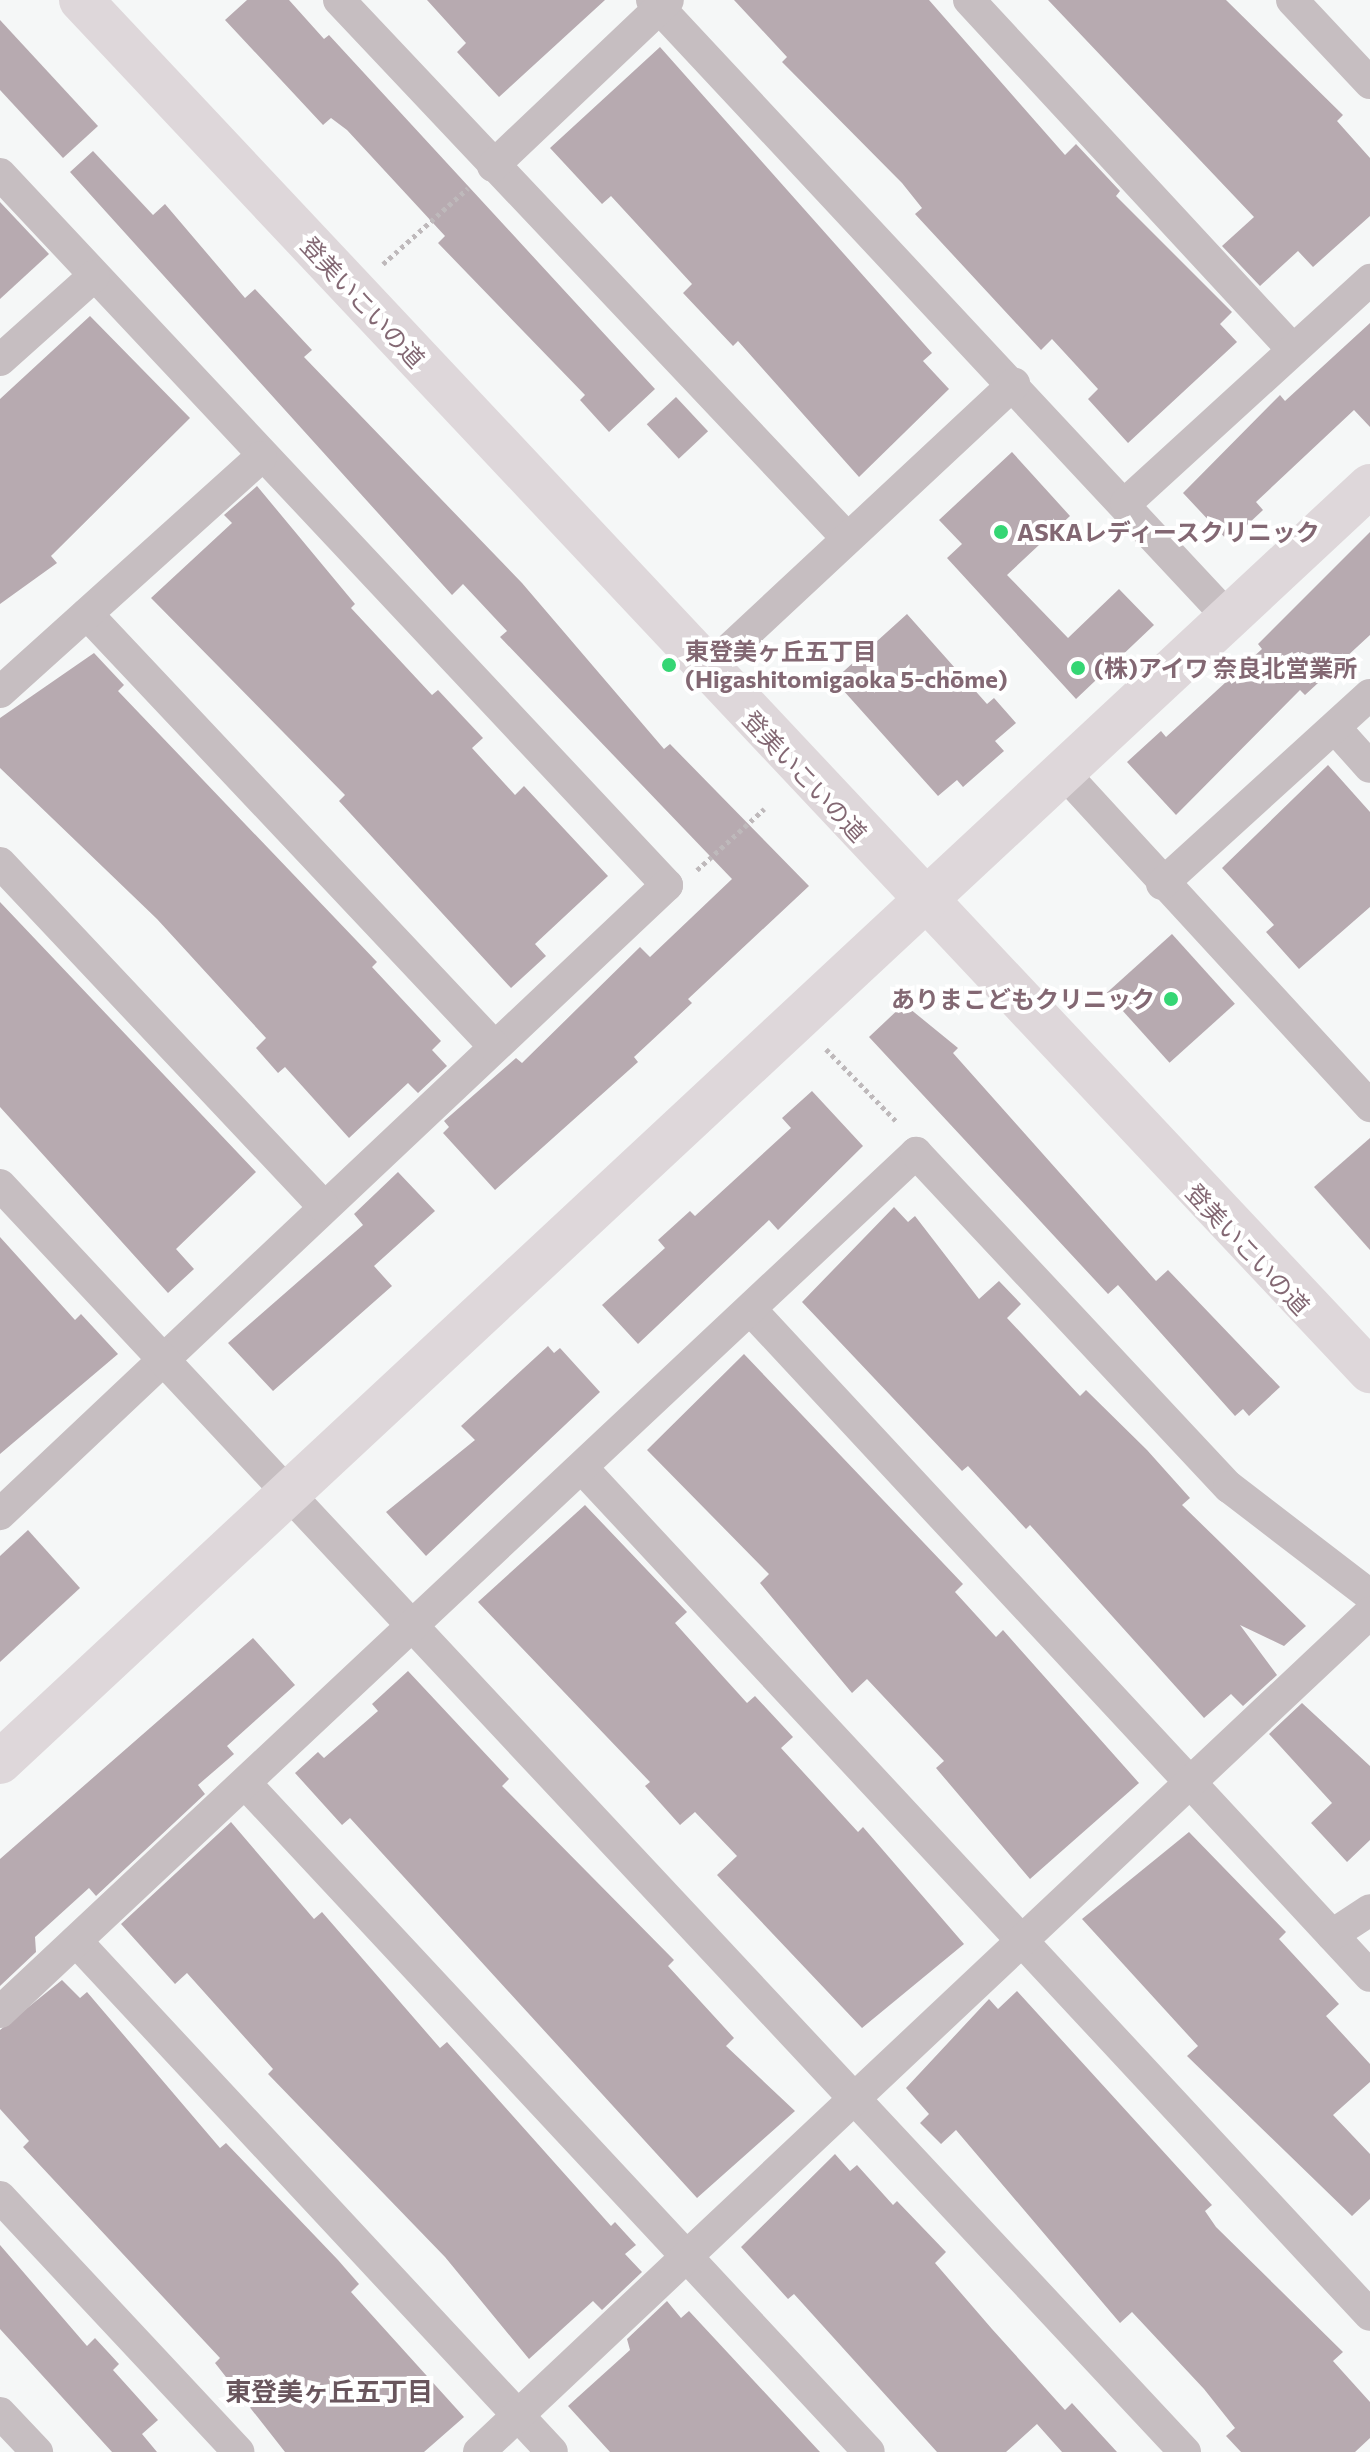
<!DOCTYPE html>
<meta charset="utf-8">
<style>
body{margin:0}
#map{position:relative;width:1370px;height:2452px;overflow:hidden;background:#f5f7f7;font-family:Commissioner,"Noto Sans JP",sans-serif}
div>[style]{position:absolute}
.building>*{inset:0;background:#b7aab0;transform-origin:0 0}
.path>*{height:5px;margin-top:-2.5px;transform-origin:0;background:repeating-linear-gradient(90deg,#beb9bb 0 4px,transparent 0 8px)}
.street>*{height:32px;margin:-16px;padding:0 16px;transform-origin:16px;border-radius:16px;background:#c6bec1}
.secondary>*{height:44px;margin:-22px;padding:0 22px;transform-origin:22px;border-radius:22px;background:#ded7da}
.dots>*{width:22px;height:22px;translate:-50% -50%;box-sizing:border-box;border:4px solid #fff;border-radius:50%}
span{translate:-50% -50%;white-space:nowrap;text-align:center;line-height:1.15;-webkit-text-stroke:8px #fff;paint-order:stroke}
.street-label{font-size:24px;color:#836873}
.poi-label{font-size:24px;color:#836873;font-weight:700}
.left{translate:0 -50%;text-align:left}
.right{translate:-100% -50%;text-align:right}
.neighbourhood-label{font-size:26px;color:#69565d;font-weight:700}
</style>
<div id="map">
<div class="building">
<div style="clip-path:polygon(247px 0,289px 0,324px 39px,329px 35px,655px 389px,609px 432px,580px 400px,585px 395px,438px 243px,445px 236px,347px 130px,331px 118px,323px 125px,225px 20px)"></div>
<div style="clip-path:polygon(427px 0,605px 0,499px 97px,457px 52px,466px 43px)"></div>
<div style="clip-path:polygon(734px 0,929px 0,1065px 155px,1076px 144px,1120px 191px,1116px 196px,1232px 312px,1220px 324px,1237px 342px,1128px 443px,1088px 399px,1098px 389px,1052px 339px,1041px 350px,915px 214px,922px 208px,902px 183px,782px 62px,787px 57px)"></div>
<div style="clip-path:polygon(1048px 0,1226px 0,1343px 115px,1337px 121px,1370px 158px,1370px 216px,1313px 267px,1298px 251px,1260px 286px,1222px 246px,1254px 217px)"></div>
<div style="clip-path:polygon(0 20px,98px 126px,63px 158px,0 90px)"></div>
<div style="clip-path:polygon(660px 47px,932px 353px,923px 361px,949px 389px,859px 477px,738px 341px,733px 346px,683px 293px,692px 284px,611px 196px,602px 204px,550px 148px)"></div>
<div style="clip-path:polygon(93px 151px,153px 215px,165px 204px,245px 298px,255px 289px,312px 350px,304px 357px,522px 583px,664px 749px,670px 744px,809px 886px,688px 999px,692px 1003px,634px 1057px,638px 1062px,495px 1190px,443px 1133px,449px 1127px,444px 1121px,516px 1058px,522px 1063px,640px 947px,650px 957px,732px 879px,500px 637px,507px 631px,463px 584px,452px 595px,70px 172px)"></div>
<div style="clip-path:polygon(0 202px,49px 254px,0 299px)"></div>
<div style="clip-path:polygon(90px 316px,190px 418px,51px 556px,57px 563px,0 604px,0 399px)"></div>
<div style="clip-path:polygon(1370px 323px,1370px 427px,1354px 410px,1256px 502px,1263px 510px,1229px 542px,1183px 493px,1280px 395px,1285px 401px)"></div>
<div style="left:676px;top:397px;width:47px;height:40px;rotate:47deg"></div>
<div style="clip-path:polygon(1012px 452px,1070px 516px,1007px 575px,1068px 638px,1119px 589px,1154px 625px,1076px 699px,947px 558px,962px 544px,939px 520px)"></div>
<div style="clip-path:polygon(257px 486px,355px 604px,351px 608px,432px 695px,438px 690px,483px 738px,472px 748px,515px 795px,524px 786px,608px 876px,535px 944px,546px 956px,511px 988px,339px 801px,345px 795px,151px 598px,232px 523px,224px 515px)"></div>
<div style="clip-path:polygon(1370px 532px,1370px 635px,1305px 695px,1300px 690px,1176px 815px,1127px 762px,1161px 731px,1166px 737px,1262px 649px,1258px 644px)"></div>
<div style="clip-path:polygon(907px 614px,987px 704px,994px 698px,1016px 723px,995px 741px,1004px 751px,963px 787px,957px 780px,938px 796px,834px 680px)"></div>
<div style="clip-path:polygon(94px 653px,124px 685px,118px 691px,377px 962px,372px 967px,441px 1041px,432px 1050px,447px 1066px,418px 1093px,408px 1083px,349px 1138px,285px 1067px,278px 1073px,256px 1048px,266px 1038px,157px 919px,0 768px,0 718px)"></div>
<div style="clip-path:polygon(1328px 765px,1370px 812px,1370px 907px,1299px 969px,1266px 932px,1274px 925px,1222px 868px)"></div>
<div style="clip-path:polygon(0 902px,256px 1172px,176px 1249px,194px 1269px,168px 1293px,0 1107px)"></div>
<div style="left:1172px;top:934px;width:94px;height:88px;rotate:48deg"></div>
<div style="clip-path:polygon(904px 1004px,958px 1048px,953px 1053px,1156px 1281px,1168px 1270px,1280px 1387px,1249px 1416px,1243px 1409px,1235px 1416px,1118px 1285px,1108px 1294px,869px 1037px)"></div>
<div style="clip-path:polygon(812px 1091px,863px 1146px,778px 1230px,769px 1220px,638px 1344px,602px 1305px,665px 1248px,658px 1240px,690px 1211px,695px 1216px,791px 1128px,782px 1118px)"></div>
<div style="clip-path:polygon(1370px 1138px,1370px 1250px,1314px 1187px)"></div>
<div style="clip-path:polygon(398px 1172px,435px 1211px,374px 1266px,392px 1286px,273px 1391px,228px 1343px,363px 1225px,354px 1214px)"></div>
<div style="clip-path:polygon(894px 1207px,908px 1222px,915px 1216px,979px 1299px,999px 1281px,1021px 1304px,1007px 1318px,1080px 1396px,1086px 1390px,1147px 1450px,1190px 1498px,1182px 1505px,1306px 1626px,1284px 1646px,1240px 1625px,1277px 1675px,1243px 1706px,1231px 1694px,1204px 1718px,1030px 1525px,1026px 1529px,968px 1466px,962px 1471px,802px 1302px)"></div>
<div style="clip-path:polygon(0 1237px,75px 1320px,81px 1314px,118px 1354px,0 1454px)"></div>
<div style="clip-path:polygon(548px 1346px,554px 1353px,560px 1348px,600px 1392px,426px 1556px,386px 1512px,475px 1440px,461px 1426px)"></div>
<div style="clip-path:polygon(744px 1354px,963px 1584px,955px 1592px,996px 1637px,1003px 1630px,1139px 1783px,1030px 1879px,936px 1768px,944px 1761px,867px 1679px,852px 1693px,760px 1583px,769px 1574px,647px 1450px)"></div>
<div style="clip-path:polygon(585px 1505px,687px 1612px,675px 1623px,718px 1671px,747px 1703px,755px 1696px,793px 1737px,781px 1748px,858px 1832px,863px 1827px,964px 1944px,862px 2028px,717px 1875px,737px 1856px,695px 1812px,680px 1825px,645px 1786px,650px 1782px,478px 1602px)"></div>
<div style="clip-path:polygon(28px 1530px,80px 1588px,0 1662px,0 1556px)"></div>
<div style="clip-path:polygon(253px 1638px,295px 1685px,227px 1746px,234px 1754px,198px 1785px,205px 1794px,96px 1896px,89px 1888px,35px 1937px,36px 1952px,0 1986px,0 1859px)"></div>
<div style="clip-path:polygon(408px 1671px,509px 1779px,502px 1786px,674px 1960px,668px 1966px,734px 2038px,726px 2046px,795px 2111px,697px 2198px,350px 1818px,342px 1825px,295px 1773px,318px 1752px,324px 1758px,378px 1711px,372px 1704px)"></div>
<div style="clip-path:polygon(1302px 1703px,1370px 1766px,1370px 1840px,1347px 1862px,1311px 1823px,1332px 1803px,1269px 1734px)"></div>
<div style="clip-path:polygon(231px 1822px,314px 1919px,322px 1912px,440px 2048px,447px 2042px,611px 2226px,615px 2222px,636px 2245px,625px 2254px,642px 2272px,602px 2310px,593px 2301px,529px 2359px,445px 2257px,268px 2074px,273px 2069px,187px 1973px,175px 1984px,121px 1924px)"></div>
<div style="clip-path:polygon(1189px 1832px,1286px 1932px,1279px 1939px,1339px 2004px,1326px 2016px,1370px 2064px,1370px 2082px,1333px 2115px,1370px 2154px,1370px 2199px,1352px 2216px,1187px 2056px,1198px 2046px,1082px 1919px)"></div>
<div style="clip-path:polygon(62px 1980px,80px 1998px,87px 1992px,220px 2148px,226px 2143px,338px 2260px,359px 2284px,351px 2292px,464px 2417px,424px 2452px,285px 2452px,215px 2363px,220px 2358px,23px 2147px,29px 2141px,0 2109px,0 2030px)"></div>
<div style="clip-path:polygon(1017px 1991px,1212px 2205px,1205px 2211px,1216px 2227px,1343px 2352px,1333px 2361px,1370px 2402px,1370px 2438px,1355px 2452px,1241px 2452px,1226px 2436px,1235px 2428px,1204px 2389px,1132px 2312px,1120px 2323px,956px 2130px,941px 2144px,920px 2123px,929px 2114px,906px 2088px,989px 1999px,998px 2009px)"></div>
<div style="clip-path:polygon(835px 2154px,850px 2171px,857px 2165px,893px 2205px,897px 2201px,946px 2252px,935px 2263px,992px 2329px,1065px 2410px,1072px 2403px,1117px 2452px,1062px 2452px,1037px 2424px,1006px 2452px,937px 2452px,794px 2294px,788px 2299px,741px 2247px)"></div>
<div style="clip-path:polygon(0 2245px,87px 2346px,95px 2338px,119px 2364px,113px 2370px,158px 2420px,142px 2434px,157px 2452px,112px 2452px,0 2329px)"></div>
<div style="clip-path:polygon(667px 2301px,681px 2318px,689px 2311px,820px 2452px,610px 2452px,568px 2406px,630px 2350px,627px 2339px)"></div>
</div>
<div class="path">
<div style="left:383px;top:264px;width:114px;rotate:-41.8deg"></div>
<div style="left:697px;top:870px;width:91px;rotate:-42.3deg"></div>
<div style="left:826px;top:1049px;width:102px;rotate:45.8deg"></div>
</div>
<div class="street">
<div style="left:339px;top:0;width:740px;rotate:46.64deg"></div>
<div style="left:652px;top:0;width:845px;rotate:46.97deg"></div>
<div style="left:969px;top:0;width:477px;rotate:47.2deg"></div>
<div style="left:1292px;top:0;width:114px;rotate:46.8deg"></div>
<div style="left:493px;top:166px;width:241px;rotate:-43.5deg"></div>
<div style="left:0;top:174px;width:975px;rotate:46.83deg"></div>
<div style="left:667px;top:885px;width:917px;rotate:136.68deg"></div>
<div style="left:0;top:360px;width:126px;rotate:-41.8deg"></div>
<div style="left:1126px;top:503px;width:331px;rotate:-42.4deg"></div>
<div style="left:87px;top:614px;width:594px;rotate:46.71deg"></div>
<div style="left:707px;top:670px;width:420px;rotate:-43deg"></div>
<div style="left:0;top:692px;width:351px;rotate:-42deg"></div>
<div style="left:1335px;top:728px;width:52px;rotate:48.1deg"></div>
<div style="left:1063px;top:772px;width:454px;rotate:47.4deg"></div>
<div style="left:0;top:863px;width:471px;rotate:46.7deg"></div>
<div style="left:1162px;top:884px;width:281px;rotate:-42.3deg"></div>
<div style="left:0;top:1185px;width:1735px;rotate:46.92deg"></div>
<div style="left:751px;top:1310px;width:909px;rotate:47.09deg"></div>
<div style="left:583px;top:1469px;width:1155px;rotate:47.07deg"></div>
<div style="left:246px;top:1784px;width:913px;rotate:47deg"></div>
<div style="left:1332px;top:1935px;width:45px;rotate:-33.3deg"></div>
<div style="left:76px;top:1941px;width:698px;rotate:47.03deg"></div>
<div style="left:0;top:2012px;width:1256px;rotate:-43.16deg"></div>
<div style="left:916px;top:1153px;width:458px;rotate:46.9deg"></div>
<div style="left:1229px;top:1487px;width:178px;rotate:37.5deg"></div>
<div style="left:0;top:2197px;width:349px;rotate:46.9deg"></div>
<div style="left:0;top:2413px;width:54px;rotate:46.5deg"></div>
<div style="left:479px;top:2452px;width:1224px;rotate:-43.28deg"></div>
</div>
<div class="secondary">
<div style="left:81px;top:0;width:1882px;rotate:46.77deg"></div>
<div style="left:0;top:1762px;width:1872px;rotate:-42.97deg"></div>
</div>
<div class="dots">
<div style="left:1001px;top:532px;background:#35d674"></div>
<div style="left:669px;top:665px;background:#35d674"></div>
<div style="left:1078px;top:668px;background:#35d674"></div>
<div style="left:1171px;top:999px;background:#35d674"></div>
</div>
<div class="street-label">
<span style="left:363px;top:302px;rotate:47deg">登美いこいの道</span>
<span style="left:805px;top:776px;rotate:47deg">登美いこいの道</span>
<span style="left:1248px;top:1249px;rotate:47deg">登美いこいの道</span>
</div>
<div class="poi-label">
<span class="left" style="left:1017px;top:532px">ASKAレディースクリニック</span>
<span class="left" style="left:685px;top:665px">東登美ヶ丘五丁目<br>(Higashitomigaoka 5-chōme)</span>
<span class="left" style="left:1094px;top:668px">(株)アイワ 奈良北営業所</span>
<span class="right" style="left:1155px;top:999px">ありまこどもクリニック</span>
</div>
<div class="neighbourhood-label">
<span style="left:329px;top:2391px">東登美ヶ丘五丁目</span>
</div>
</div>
